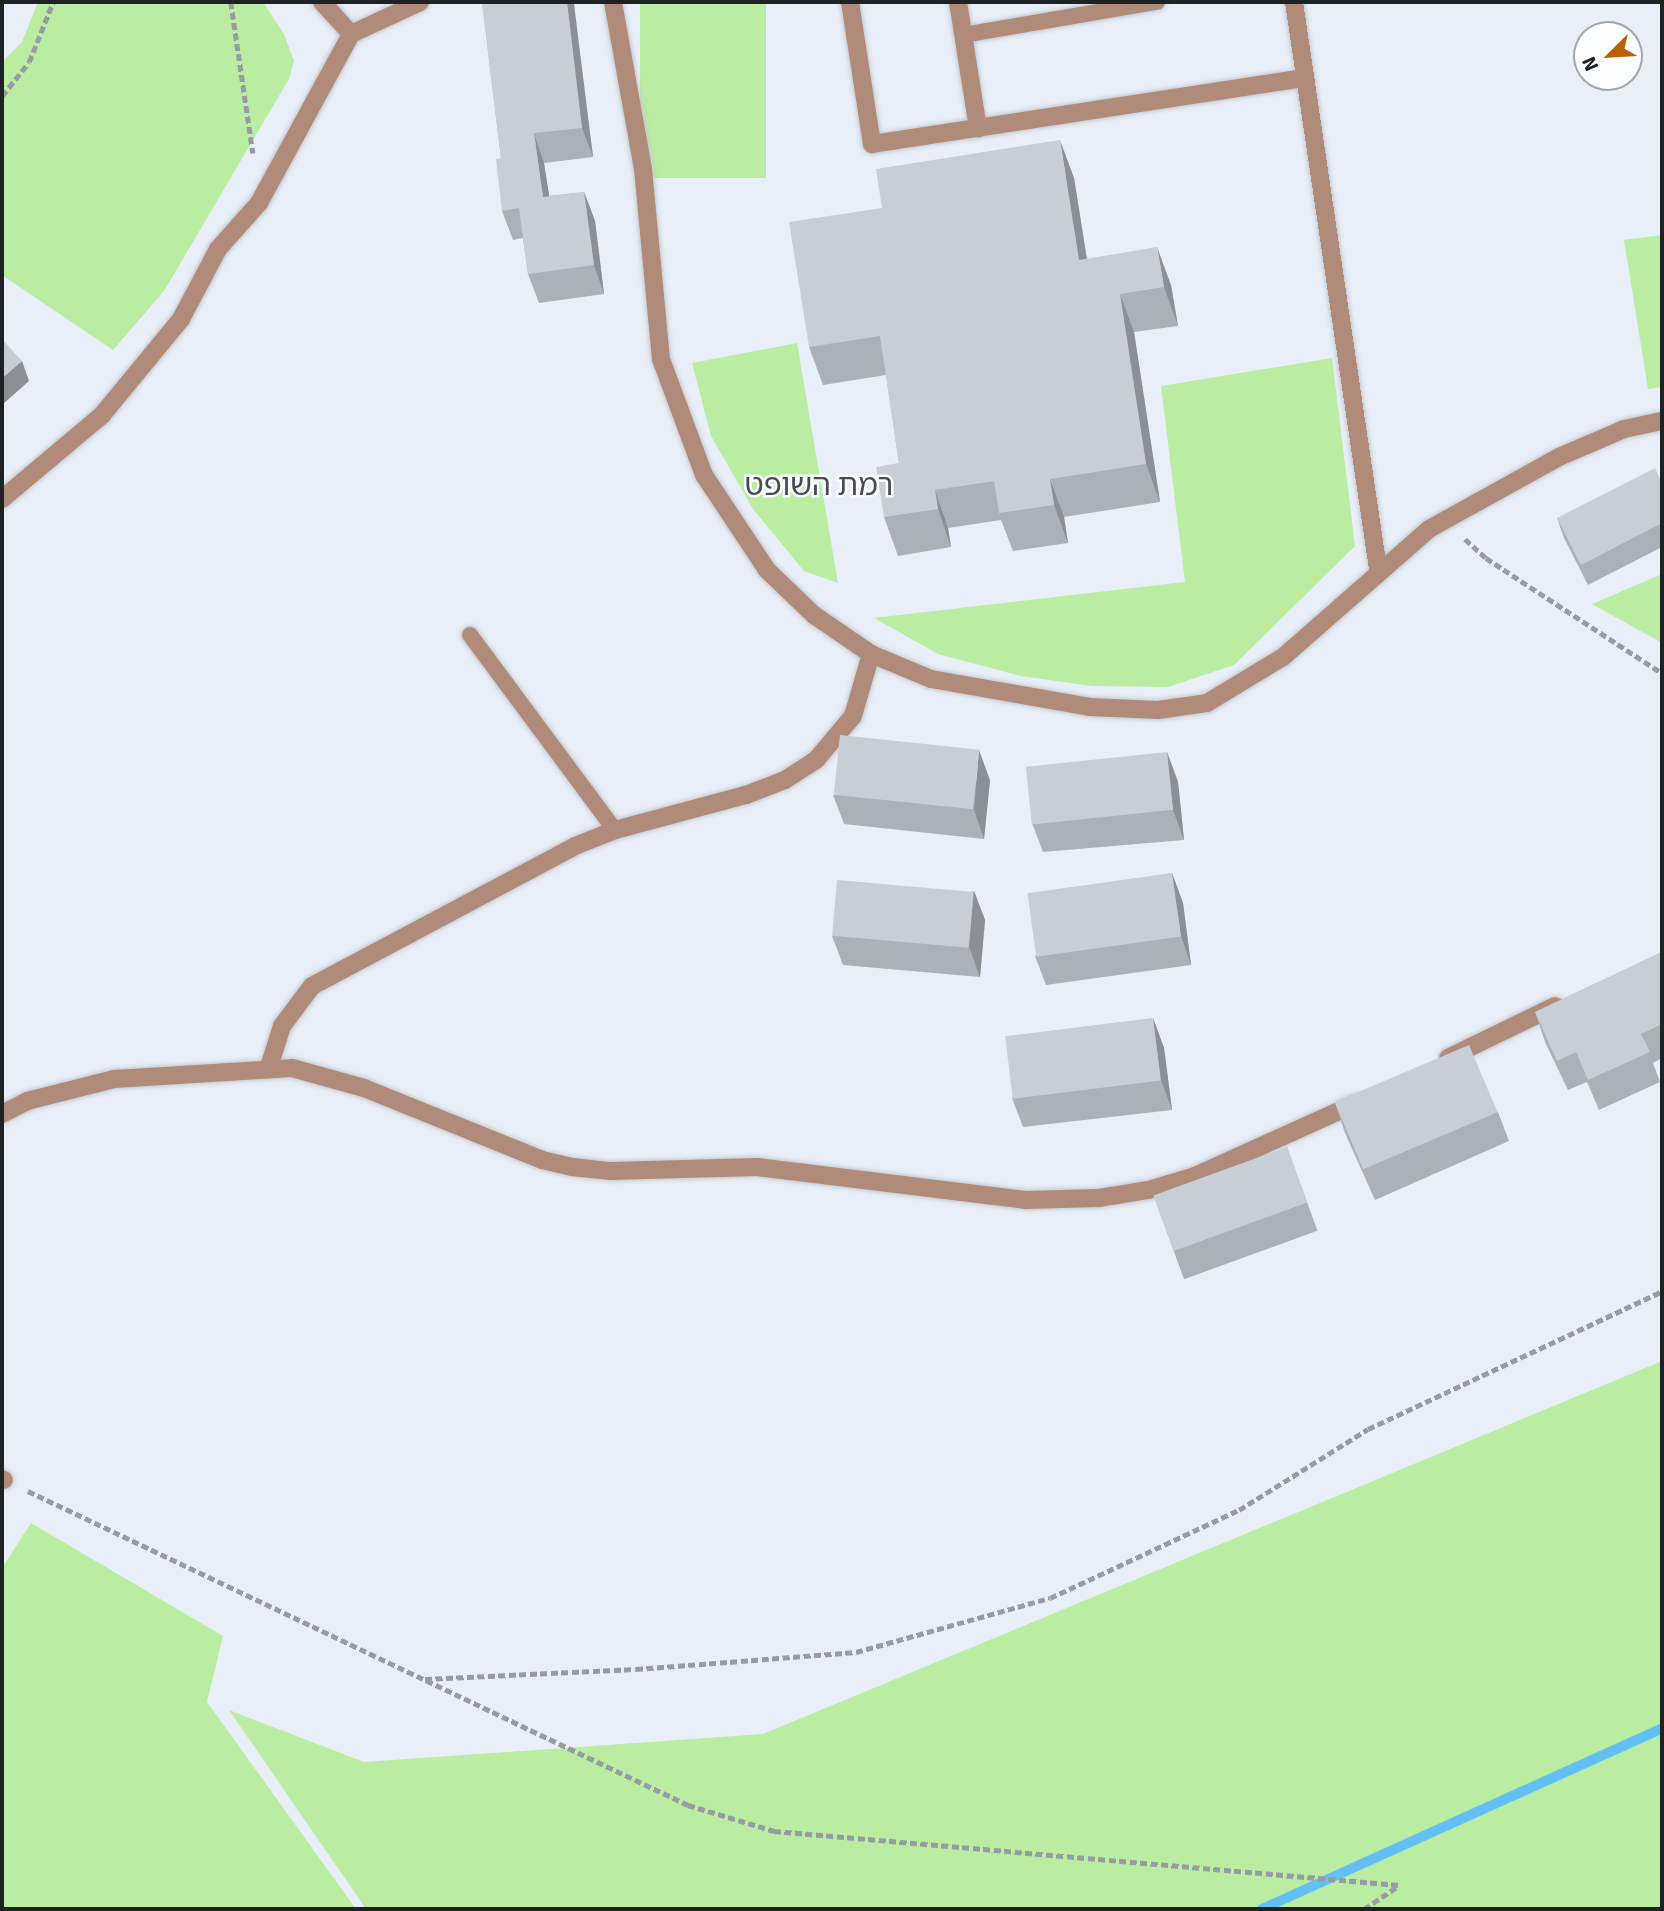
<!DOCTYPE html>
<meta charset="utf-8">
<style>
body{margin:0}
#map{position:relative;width:1664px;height:1911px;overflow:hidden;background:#e9eff8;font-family:Signika,"Noto Sans Hebrew",sans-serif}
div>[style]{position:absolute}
.green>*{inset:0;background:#baeca2;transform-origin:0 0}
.stream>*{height:10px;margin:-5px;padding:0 5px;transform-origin:5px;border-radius:5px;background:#63c0f7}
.path>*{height:4.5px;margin-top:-2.25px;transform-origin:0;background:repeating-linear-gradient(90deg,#979ca3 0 7px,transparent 0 10.5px)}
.roads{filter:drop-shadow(0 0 2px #c5cad2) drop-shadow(0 0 2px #c5cad2)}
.lane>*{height:16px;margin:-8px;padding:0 8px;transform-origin:8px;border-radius:8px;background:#b18b79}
.street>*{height:18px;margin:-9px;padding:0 9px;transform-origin:9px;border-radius:9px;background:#b18b79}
.wall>*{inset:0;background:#acb1b8;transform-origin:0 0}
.shaded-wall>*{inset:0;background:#8c9096}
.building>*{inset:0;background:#c8ced6;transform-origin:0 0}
span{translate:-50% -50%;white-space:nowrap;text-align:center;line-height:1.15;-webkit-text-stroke:5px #fbfcfe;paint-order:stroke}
.quarter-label{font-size:30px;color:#474c53}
.frame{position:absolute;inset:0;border:4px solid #1f2225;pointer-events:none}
.north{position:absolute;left:1573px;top:21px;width:70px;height:70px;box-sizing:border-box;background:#fbfcfe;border:2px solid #a3a5a7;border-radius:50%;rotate:246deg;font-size:19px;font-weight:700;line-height:28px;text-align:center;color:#1f2225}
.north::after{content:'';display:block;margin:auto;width:24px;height:32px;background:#bb6003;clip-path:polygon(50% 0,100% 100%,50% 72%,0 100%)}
</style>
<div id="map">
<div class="green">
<div style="clip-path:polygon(38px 2px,263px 2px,284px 34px,294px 61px,289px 79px,164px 291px,113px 350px,2px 275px,2px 62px,22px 42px)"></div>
<div style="left:640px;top:2px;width:126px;height:176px"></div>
<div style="clip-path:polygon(1662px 235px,1662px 387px,1648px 389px,1624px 240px)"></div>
<div style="clip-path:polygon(797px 343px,838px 583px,804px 571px,753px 509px,711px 436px,692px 363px)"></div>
<div style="clip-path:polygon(1332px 358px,1355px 546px,1234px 665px,1168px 687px,1092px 686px,1021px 676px,938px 654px,874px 618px,1185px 582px,1161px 386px)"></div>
<div style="clip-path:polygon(1662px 574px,1662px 643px,1592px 604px)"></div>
<div style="clip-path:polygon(1662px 1361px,1662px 1909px,366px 1909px,229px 1710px,364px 1762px,763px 1734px)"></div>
<div style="clip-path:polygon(31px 1523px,223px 1636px,207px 1702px,356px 1909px,2px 1909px,2px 1568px)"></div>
</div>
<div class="stream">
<div style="left:1262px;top:1909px;width:439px;rotate:-24.3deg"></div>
</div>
<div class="path">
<div style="left:231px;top:2px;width:153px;rotate:81.7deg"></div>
<div style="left:2px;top:96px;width:43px;rotate:-51.5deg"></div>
<div style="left:29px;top:62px;width:65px;rotate:-68.2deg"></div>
<div style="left:1465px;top:539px;width:28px;rotate:42deg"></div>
<div style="left:1486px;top:558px;width:210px;rotate:33.2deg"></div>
<div style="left:28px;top:1491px;width:731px;rotate:25.44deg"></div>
<div style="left:688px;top:1805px;width:90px;rotate:16.8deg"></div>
<div style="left:774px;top:1831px;width:627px;rotate:4.94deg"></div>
<div style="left:425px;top:1679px;width:211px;rotate:-2.7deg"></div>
<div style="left:636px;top:1669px;width:221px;rotate:-4.4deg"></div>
<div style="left:856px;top:1652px;width:201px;rotate:-15.6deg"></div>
<div style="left:1050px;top:1598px;width:208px;rotate:-25deg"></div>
<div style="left:1239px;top:1510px;width:152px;rotate:-32.1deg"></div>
<div style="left:1368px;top:1429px;width:325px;rotate:-25.1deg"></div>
<div style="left:1364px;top:1909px;width:41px;rotate:-34.1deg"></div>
</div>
<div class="roads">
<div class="lane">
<div style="left:963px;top:35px;width:197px;rotate:-9.7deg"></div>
<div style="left:470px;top:635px;width:243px;rotate:53.4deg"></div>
</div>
<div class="street">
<div style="left:322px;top:2px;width:43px;rotate:47.8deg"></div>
<div style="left:613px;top:2px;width:170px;rotate:79.8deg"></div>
<div style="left:643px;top:169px;width:191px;rotate:84.6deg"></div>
<div style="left:661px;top:359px;width:124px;rotate:69.7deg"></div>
<div style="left:704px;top:475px;width:114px;rotate:56.4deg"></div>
<div style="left:767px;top:570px;width:65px;rotate:43.8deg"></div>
<div style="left:814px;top:615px;width:69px;rotate:34.4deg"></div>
<div style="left:871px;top:654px;width:65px;rotate:22.6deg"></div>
<div style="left:931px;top:679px;width:161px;rotate:10deg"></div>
<div style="left:1090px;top:707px;width:68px;rotate:2.5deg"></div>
<div style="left:1158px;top:710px;width:49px;rotate:-8.1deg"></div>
<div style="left:1207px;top:703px;width:89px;rotate:-31.2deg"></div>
<div style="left:1283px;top:657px;width:194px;rotate:-41.2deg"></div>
<div style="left:1429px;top:529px;width:149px;rotate:-29deg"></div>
<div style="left:1559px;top:457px;width:71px;rotate:-23.3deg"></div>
<div style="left:1624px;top:429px;width:39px;rotate:-12deg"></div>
<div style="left:850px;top:2px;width:144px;rotate:81.2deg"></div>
<div style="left:872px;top:144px;width:437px;rotate:-8.7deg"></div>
<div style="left:958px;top:2px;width:128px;rotate:81deg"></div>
<div style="left:1294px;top:2px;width:573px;rotate:81.57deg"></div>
<div style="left:2px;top:499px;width:131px;rotate:-40deg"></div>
<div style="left:102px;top:415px;width:124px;rotate:-50.5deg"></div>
<div style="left:181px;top:319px;width:79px;rotate:-62.1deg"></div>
<div style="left:218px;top:249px;width:62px;rotate:-48.3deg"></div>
<div style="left:259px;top:203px;width:192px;rotate:-61.4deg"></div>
<div style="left:351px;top:34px;width:76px;rotate:-24.9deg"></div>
<div style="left:1448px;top:1058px;width:119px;rotate:-25.9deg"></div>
<div style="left:269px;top:1067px;width:43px;rotate:-72.4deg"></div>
<div style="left:282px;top:1026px;width:50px;rotate:-53.1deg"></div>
<div style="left:312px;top:986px;width:298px;rotate:-28deg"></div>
<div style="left:575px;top:846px;width:43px;rotate:-21.8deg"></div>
<div style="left:615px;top:830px;width:136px;rotate:-15deg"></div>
<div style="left:746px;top:795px;width:42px;rotate:-21deg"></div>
<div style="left:785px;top:780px;width:37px;rotate:-33deg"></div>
<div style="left:816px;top:760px;width:57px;rotate:-49.9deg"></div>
<div style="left:853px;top:716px;width:65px;rotate:-73.8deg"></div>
<div style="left:2px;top:1114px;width:28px;rotate:-27deg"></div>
<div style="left:27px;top:1101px;width:90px;rotate:-14.2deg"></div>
<div style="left:114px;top:1079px;width:178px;rotate:-3.5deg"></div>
<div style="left:292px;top:1068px;width:75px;rotate:15.5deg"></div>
<div style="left:364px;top:1088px;width:192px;rotate:22deg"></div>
<div style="left:542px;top:1160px;width:31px;rotate:13deg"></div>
<div style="left:572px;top:1167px;width:39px;rotate:6deg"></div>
<div style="left:611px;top:1171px;width:146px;rotate:-1.6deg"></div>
<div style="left:757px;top:1167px;width:270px;rotate:7deg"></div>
<div style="left:1025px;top:1200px;width:74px;rotate:-1.5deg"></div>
<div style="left:1099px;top:1198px;width:50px;rotate:-9.3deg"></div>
<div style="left:1148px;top:1190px;width:49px;rotate:-16.6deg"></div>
<div style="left:1195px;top:1176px;width:178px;rotate:-24.3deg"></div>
<div style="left:2px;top:1479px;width:2px;rotate:27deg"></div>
</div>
</div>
<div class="wall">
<div style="clip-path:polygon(482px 2px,573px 2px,593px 157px,544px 163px,549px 196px,584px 192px,595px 221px,604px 294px,539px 303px,528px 274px,523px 238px,513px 240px,502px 211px,501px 158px)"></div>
<div style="clip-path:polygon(1074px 178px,1087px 259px,1171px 285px,1178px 326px,1134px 332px,1160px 502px,1064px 517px,1068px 543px,1013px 551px,1001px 520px,948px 528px,951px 547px,898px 556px,884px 517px,899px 463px,886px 375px,823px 385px,809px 347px)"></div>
<div style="clip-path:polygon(1662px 483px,1662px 547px,1588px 585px,1564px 538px,1557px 518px)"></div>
<div style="clip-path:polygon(1167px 752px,1178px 782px,1184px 840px,1043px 852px,1032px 823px)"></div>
<div style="clip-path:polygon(990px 780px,984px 839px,844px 824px,833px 795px)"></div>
<div style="clip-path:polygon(1172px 873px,1183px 903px,1191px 965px,1046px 985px,1035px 956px)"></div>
<div style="clip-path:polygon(974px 891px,985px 920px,980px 977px,843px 965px,832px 936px)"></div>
<div style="clip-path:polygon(1662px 952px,1662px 1058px,1653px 1063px,1660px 1082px,1599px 1110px,1587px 1082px,1568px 1090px,1545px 1042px,1535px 1012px)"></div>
<div style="clip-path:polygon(1153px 1018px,1164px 1048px,1172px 1110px,1023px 1127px,1012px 1098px)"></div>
<div style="clip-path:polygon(1335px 1103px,1498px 1112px,1509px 1141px,1375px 1200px,1345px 1133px)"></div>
<div style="left:1287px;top:1147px;width:89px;height:142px;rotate:70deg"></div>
</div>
<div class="shaded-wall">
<div style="clip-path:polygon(567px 2px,573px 2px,574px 4px,593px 157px,582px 128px)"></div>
<div style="clip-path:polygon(534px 133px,544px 163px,554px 226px,543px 197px)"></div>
<div style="clip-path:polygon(1060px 140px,1074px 178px,1093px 298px,1079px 260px)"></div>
<div style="clip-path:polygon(584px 192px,595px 221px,604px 294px,594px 265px)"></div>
<div style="clip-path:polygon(1157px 247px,1171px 285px,1178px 326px,1164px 287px)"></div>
<div style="clip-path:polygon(1120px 294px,1134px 332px,1160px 502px,1146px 464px)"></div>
<div style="clip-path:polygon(22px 361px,29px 381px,2px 405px,2px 378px)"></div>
<div style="clip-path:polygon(1050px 479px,1064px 517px,1068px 543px,1054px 505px)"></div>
<div style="clip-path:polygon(935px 490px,948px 528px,951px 547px,938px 509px)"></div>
<div style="clip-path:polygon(979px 750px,990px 780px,984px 839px,974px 810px)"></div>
<div style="clip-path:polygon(1167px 752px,1178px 782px,1184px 840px,1173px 810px)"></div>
<div style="clip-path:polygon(1172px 873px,1183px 903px,1191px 965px,1181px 936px)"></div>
<div style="clip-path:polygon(974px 891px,985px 920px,980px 977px,969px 947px)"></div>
<div style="clip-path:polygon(1153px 1018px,1164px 1048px,1172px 1110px,1161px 1080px)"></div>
</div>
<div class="building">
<div style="clip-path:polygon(482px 2px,567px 2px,582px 128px,534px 133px,543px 197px,584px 192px,594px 265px,528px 274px,519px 208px,502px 211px,496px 159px,501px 158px)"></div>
<div style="clip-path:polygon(1060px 140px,1079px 260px,1157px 247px,1164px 287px,1120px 294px,1146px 464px,1050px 479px,1054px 505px,999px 513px,994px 481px,935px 490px,938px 509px,884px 517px,876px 467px,899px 463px,880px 336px,809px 347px,789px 222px,882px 208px,876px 169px)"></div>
<div style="clip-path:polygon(2px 339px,22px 361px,2px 378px)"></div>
<div style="clip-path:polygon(1655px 468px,1662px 483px,1662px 523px,1581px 565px,1557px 518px)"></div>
<div style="left:840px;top:735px;width:140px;height:60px;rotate:6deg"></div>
<div style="left:1167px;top:752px;width:58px;height:142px;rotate:84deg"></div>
<div style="left:1172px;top:873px;width:64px;height:146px;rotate:82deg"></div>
<div style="left:837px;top:880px;width:137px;height:56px;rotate:5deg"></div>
<div style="clip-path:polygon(1662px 952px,1662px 1024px,1641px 1034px,1650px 1052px,1588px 1080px,1576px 1052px,1557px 1061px,1535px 1012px)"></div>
<div style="left:1153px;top:1018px;width:63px;height:149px;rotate:83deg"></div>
<div style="left:1469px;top:1045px;width:73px;height:146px;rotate:67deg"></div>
<div style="left:1287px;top:1147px;width:59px;height:142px;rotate:70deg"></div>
</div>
<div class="quarter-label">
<span style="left:819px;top:486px">רמת השופט</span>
</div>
<div class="frame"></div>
<div class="north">N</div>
</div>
